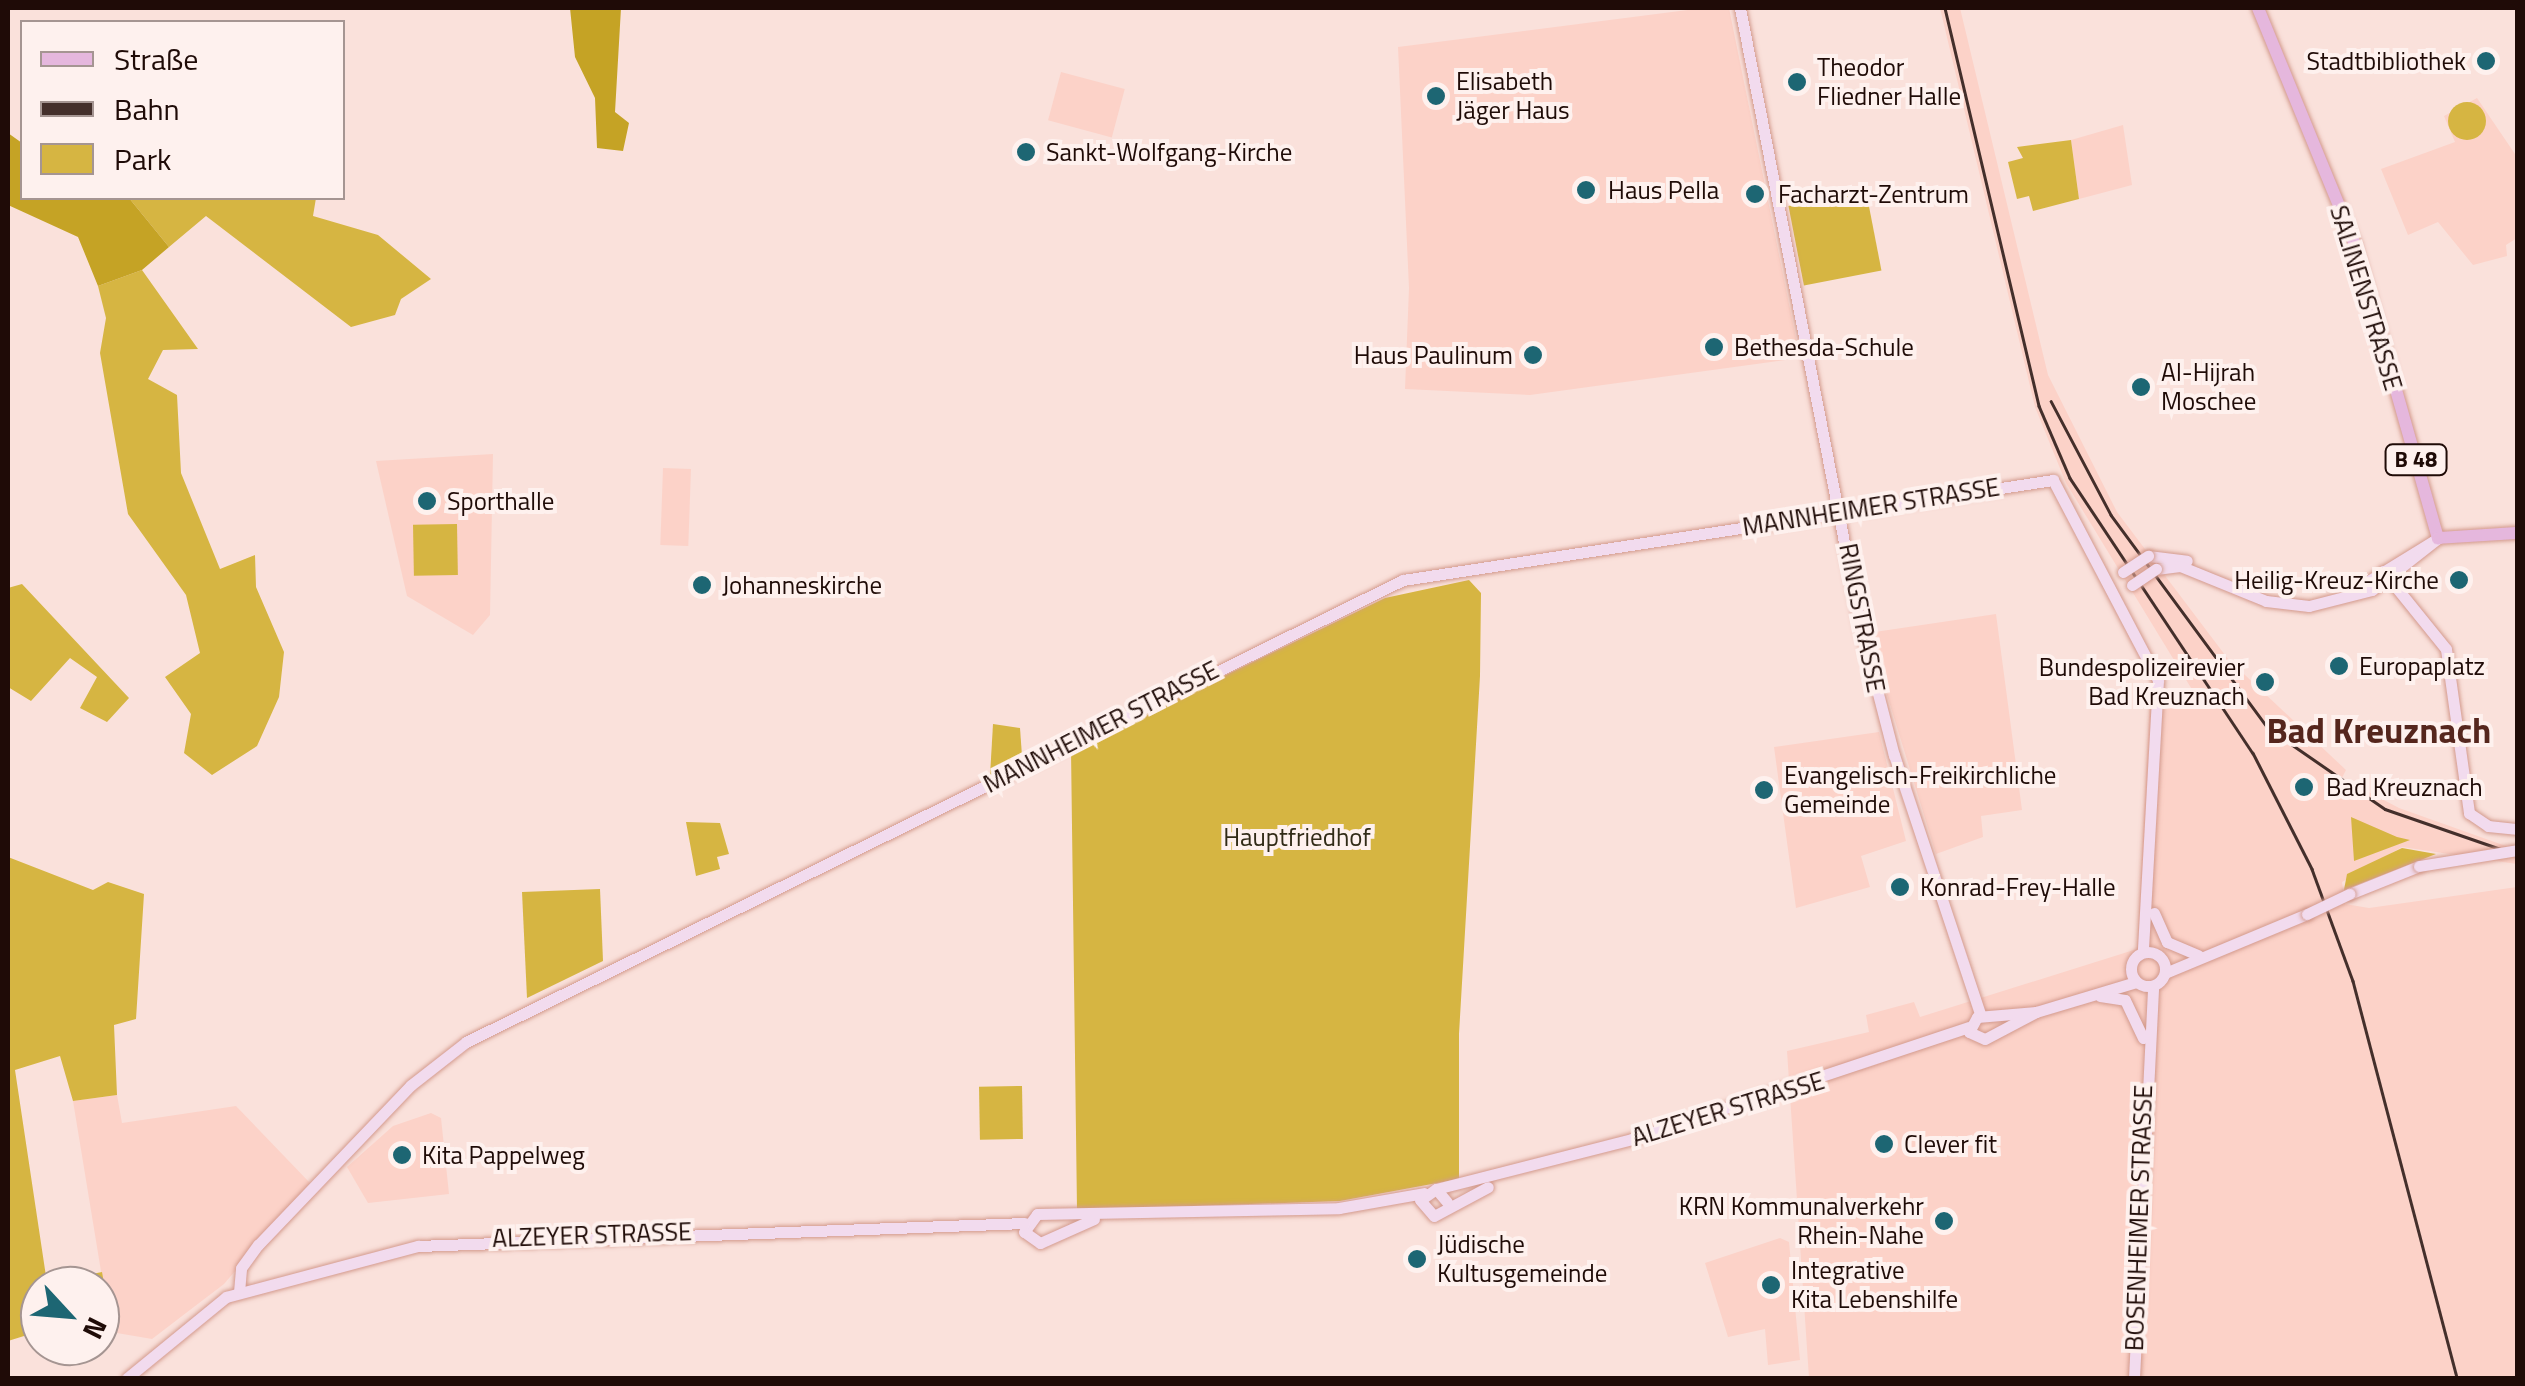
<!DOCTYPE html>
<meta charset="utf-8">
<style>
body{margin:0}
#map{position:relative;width:2525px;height:1386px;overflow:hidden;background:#fae1db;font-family:"Titillium Web",sans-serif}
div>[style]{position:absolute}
.built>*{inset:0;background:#fcd2c8;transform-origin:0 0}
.green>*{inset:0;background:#d6b542;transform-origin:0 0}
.round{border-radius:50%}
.forest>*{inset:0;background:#c5a325}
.roads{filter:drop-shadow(0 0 2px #d39a8d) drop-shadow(0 0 2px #d39a8d)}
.secondary>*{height:11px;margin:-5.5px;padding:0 5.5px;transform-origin:5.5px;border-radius:5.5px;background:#f2dbee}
.secondary>.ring{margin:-5.5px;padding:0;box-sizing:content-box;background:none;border:11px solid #f2dbee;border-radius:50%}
.primary>*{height:12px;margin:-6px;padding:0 6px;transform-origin:6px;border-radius:6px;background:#e5b7dd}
.rail>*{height:2.5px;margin:-1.25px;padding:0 1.25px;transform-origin:1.25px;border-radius:1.25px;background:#442f2b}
.bridges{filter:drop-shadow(0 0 2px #d39a8d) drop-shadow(0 0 2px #d39a8d)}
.secondary-bridge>*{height:11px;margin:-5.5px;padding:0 5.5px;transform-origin:5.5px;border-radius:5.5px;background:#f2dbee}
.dots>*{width:28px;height:28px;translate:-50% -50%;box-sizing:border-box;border:5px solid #fef1ee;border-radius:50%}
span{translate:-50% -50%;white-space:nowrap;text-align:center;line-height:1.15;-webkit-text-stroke:8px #fef1ee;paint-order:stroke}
.shield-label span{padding:2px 8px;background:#fef1ee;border:2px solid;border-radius:8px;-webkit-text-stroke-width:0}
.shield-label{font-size:22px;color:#1f0b07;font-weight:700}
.poi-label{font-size:25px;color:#1f0b07}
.right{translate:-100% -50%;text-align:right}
.left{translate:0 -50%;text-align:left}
.street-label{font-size:25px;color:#1f0b07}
.park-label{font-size:25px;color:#312b17}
.district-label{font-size:35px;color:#55261d;font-weight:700}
.frame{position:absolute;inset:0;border:10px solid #1f0b07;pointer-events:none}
.legend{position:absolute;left:20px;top:20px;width:325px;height:180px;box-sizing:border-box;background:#fef1ee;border:2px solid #a59592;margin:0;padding:12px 18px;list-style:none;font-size:30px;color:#1f0b07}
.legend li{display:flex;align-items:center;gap:20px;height:50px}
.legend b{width:50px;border:2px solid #a59592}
.north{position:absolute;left:20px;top:1266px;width:100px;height:100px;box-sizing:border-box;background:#fef1ee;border:2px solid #a59592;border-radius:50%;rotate:116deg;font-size:28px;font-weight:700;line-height:40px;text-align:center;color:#1f0b07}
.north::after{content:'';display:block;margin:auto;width:35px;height:45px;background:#1d6673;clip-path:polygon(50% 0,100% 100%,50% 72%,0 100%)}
</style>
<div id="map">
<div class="built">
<div style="clip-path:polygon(1703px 8px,1729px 8px,1800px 358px,1530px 395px,1405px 389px,1409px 288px,1398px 47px)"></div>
<div style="clip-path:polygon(1940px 8px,1960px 8px,2048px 375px,2117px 512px,2228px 659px,2346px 770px,2342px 778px,2399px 808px,2517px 850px,2517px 864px,2402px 847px,2342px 882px,2345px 904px,2369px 908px,2517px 887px,2517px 1378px,1809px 1378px,1787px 1051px,1869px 1032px,1866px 1015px,1914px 1002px,1920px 1017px,2137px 949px,2150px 699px,2199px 701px,2066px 483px,2035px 407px)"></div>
<div style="left:1061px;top:72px;width:66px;height:50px;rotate:15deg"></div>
<div style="clip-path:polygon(2477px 98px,2517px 157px,2517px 238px,2506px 245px,2507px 256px,2473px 265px,2438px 222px,2408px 235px,2381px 169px,2455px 142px,2444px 116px)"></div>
<div style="clip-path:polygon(2123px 125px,2132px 185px,2079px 199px,2071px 140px)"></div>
<div style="clip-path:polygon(493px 454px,490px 615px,473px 635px,407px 596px,376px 461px)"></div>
<div style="left:663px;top:468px;width:28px;height:77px;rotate:2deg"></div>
<div style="clip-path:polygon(1996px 614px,2022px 810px,1981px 816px,1983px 837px,1936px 854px,1868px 633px)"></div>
<div style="clip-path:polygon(1879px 732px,1906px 841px,1861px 856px,1870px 887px,1796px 908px,1774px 747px)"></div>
<div style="clip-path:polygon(117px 1095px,122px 1123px,236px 1106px,310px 1183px,224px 1284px,152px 1339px,111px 1332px,73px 1101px)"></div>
<div style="clip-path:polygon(431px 1113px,441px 1118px,449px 1194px,368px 1203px,347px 1167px,393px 1126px)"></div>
<div style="clip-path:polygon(1780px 1238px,1789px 1242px,1800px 1360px,1768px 1365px,1765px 1329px,1728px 1337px,1705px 1263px)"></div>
</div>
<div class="green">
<div class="round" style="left:2448px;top:102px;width:38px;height:38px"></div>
<div style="clip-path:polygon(2071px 140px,2079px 199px,2033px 211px,2029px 196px,2017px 199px,2008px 162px,2023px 158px,2017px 147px)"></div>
<div style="left:1866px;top:191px;width:81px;height:79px;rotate:79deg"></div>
<div style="clip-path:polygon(129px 198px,316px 198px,313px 216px,378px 235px,431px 279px,401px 299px,395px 315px,351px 327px,206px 216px,169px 247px)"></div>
<div style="clip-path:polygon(142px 270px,198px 349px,163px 350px,148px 379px,177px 395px,181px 473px,220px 569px,255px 555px,256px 587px,284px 652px,279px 697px,257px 746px,212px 775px,184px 753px,191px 714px,165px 677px,200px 653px,186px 595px,128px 514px,100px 353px,106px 318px,98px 286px)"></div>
<div style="left:457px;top:524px;width:51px;height:44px;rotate:89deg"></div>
<div style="clip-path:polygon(1469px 580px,1481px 593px,1480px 676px,1459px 1034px,1459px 1179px,1340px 1201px,1077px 1210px,1071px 750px,1385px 598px)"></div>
<div style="clip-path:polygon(22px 584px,129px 698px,107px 722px,80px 708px,97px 677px,70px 658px,31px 701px,8px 687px,8px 588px)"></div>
<div style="clip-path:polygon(993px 724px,1020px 728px,1022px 756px,990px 776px)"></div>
<div style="clip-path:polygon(2351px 817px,2397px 837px,2410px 840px,2354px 861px)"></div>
<div style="clip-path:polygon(686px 822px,720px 823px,729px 854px,717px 857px,720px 869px,696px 876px)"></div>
<div style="clip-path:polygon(2402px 848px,2436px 854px,2344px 890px,2347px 874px)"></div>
<div style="clip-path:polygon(8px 857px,93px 890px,108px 882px,144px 894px,136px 1019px,114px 1025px,117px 1095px,73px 1101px,60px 1056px,15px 1070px,47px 1283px,102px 1272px,104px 1283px,40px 1286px,40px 1331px,8px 1341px)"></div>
<div style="clip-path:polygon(600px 889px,603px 961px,527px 998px,522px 892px)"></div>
<div style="left:1022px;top:1086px;width:53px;height:43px;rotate:89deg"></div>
</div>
<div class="forest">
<div style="clip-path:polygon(570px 8px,621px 8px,615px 112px,629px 123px,623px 151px,597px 148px,595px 98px,575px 57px)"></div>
<div style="clip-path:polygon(8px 133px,22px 143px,22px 198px,129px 198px,169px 247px,142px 270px,98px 286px,78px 237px,8px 205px)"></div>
</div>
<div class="roads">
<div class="secondary">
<div style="left:1740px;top:8px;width:628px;rotate:78.98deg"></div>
<div style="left:1860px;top:624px;width:135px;rotate:75.5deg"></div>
<div style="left:1894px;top:755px;width:275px;rotate:71.6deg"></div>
<div style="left:2148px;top:556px;width:39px;rotate:7deg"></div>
<div style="left:2156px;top:569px;width:24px;rotate:-7deg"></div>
<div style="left:2180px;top:566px;width:93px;rotate:22.1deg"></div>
<div style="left:2266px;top:601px;width:43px;rotate:6.6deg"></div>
<div style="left:2309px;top:606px;width:65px;rotate:-14.3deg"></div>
<div style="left:2372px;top:590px;width:84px;rotate:-38.2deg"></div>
<div style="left:2383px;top:571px;width:100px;rotate:51.1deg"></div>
<div style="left:2446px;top:649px;width:166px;rotate:82deg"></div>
<div style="left:2469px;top:813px;width:23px;rotate:34deg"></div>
<div style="left:2488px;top:826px;width:30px;rotate:6deg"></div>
<div style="left:2349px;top:593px;width:105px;rotate:-31.7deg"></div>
<div style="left:2349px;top:894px;width:75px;rotate:-21.8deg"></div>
<div style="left:2154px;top:913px;width:32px;rotate:66deg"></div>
<div style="left:2167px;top:942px;width:34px;rotate:23deg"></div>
<div class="ring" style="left:2131px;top:952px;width:23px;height:23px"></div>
<div style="left:2165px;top:973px;width:154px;rotate:-22.6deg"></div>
<div style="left:2100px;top:996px;width:25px;rotate:9deg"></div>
<div style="left:2125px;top:1000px;width:42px;rotate:64.7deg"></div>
<div style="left:2036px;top:1012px;width:59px;rotate:175.2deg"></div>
<div style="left:1977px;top:1017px;width:17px;rotate:118deg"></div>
<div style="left:1969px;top:1032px;width:17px;rotate:24deg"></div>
<div style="left:1985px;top:1039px;width:58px;rotate:-27.9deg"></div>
<div style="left:2036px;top:1012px;width:104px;rotate:-16.7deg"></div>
<div style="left:1436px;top:1189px;width:202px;rotate:-14.3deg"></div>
<div style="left:1632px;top:1139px;width:355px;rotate:-18.4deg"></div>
<div style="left:1447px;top:1202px;width:17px;rotate:-130deg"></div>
<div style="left:1436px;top:1189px;width:19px;rotate:145deg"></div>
<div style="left:1420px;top:1200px;width:21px;rotate:49deg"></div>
<div style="left:1434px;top:1216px;width:61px;rotate:-28.2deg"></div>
<div style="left:1094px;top:1219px;width:59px;rotate:156deg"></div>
<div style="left:1040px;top:1243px;width:19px;rotate:-145deg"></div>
<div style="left:1024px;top:1232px;width:22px;rotate:-54deg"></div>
<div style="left:1037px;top:1214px;width:302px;rotate:-1.1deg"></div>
<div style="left:1339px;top:1208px;width:86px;rotate:-10deg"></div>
<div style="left:239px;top:1292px;width:24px;rotate:-85deg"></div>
<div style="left:241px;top:1268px;width:29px;rotate:-54deg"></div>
<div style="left:258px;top:1245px;width:221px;rotate:-46.3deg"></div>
<div style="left:411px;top:1085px;width:70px;rotate:-38deg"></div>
<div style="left:466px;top:1042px;width:1045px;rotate:-26.25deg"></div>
<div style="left:1403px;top:580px;width:658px;rotate:-8.75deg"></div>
<div style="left:2053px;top:480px;width:226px;rotate:62.3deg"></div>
<div style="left:2158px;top:680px;width:272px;rotate:93.2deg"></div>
<div style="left:127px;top:1378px;width:128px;rotate:-39.3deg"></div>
<div style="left:226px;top:1297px;width:199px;rotate:-14.9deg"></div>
<div style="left:418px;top:1246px;width:607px;rotate:-2.17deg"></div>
<div style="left:2134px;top:1378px;width:392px;rotate:-87.2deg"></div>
</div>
<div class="primary">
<div style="left:2258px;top:8px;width:256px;rotate:67.7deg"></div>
<div style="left:2355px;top:245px;width:305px;rotate:74.2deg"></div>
<div style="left:2438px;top:538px;width:80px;rotate:-3.6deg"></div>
</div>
</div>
<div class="rail">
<div style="left:1945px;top:8px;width:409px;rotate:76.7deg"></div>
<div style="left:2039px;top:406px;width:78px;rotate:66.7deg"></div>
<div style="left:2070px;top:478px;width:330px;rotate:56.4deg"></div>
<div style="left:2253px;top:753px;width:130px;rotate:63deg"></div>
<div style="left:2312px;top:869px;width:119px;rotate:69.9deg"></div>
<div style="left:2353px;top:981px;width:410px;rotate:75.3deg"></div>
<div style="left:2051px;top:401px;width:129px;rotate:62.2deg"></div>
<div style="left:2111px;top:515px;width:265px;rotate:53.6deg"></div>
<div style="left:2268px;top:728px;width:142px;rotate:34.7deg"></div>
<div style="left:2385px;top:809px;width:141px;rotate:19.1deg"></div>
</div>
<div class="bridges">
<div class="secondary-bridge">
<div style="left:2123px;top:572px;width:30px;rotate:-33deg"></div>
<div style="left:2132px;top:585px;width:29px;rotate:-34deg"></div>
<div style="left:2419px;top:866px;width:100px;rotate:-9.2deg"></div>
<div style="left:2307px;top:914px;width:47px;rotate:-25.5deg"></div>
</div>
</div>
<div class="dots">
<div style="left:2486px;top:61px;background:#1d6673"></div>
<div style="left:1797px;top:82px;background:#1d6673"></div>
<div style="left:1436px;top:96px;background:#1d6673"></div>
<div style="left:1026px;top:152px;background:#1d6673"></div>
<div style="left:1586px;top:190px;background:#1d6673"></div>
<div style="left:1755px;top:194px;background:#1d6673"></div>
<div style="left:1714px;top:347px;background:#1d6673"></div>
<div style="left:1533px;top:355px;background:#1d6673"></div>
<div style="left:2141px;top:387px;background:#1d6673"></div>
<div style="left:427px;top:501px;background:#1d6673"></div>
<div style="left:2459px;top:580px;background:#1d6673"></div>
<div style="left:702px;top:585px;background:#1d6673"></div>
<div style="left:2339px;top:666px;background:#1d6673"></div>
<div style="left:2265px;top:682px;background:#1d6673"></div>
<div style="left:2304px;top:787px;background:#1d6673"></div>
<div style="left:1764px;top:790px;background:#1d6673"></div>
<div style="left:1900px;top:887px;background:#1d6673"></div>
<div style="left:1884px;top:1144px;background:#1d6673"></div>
<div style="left:402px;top:1155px;background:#1d6673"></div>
<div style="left:1944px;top:1221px;background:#1d6673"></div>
<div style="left:1417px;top:1259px;background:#1d6673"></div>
<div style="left:1771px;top:1285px;background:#1d6673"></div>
</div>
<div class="shield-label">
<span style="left:2416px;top:460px">B 48</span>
</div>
<div class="poi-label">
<span class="right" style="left:2466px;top:61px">Stadtbibliothek</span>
<span class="left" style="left:1817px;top:82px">Theodor<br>Fliedner Halle</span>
<span class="left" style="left:1456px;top:96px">Elisabeth<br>Jäger Haus</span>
<span class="left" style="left:1046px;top:152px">Sankt-Wolfgang-Kirche</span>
<span class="left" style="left:1608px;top:190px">Haus Pella</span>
<span class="left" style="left:1778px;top:194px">Facharzt-Zentrum</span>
<span class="left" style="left:1734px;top:347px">Bethesda-Schule</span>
<span class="right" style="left:1513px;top:355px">Haus Paulinum</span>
<span class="left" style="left:2161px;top:387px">Al-Hijrah<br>Moschee</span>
<span class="left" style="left:447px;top:501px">Sporthalle</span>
<span class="right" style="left:2439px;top:580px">Heilig-Kreuz-Kirche</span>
<span class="left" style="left:722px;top:585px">Johanneskirche</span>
<span class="left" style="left:2359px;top:666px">Europaplatz</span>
<span class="right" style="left:2245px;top:682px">Bundespolizeirevier<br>Bad Kreuznach</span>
<span class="left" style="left:1784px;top:790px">Evangelisch-Freikirchliche<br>Gemeinde</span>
<span class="left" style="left:2326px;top:787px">Bad Kreuznach</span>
<span class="left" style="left:1920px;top:887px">Konrad-Frey-Halle</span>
<span class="left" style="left:1904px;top:1144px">Clever fit</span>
<span class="left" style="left:422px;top:1155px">Kita Pappelweg</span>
<span class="right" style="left:1924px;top:1221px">KRN Kommunalverkehr<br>Rhein-Nahe</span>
<span class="left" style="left:1437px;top:1259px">Jüdische<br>Kultusgemeinde</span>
<span class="left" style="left:1791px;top:1285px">Integrative<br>Kita Lebenshilfe</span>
</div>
<div class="street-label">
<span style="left:2366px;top:298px;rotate:73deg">SALINENSTRASSE</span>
<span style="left:1871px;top:507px;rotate:-9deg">MANNHEIMER STRASSE</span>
<span style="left:1862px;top:618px;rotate:79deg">RINGSTRASSE</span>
<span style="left:1101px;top:727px;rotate:-27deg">MANNHEIMER STRASSE</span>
<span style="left:1728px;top:1109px;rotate:-17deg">ALZEYER STRASSE</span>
<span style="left:2139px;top:1218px;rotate:-88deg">BOSENHEIMER STRASSE</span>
<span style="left:592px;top:1235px;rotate:-2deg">ALZEYER STRASSE</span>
</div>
<div class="park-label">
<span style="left:1297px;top:837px">Hauptfriedhof</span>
</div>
<div class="district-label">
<span style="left:2379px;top:730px">Bad Kreuznach</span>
</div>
<div class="frame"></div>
<ul class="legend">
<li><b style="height:12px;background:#e5b7dd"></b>Straße</li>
<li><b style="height:12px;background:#442f2b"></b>Bahn</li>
<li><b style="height:28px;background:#d6b542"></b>Park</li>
</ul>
<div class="north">N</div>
</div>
